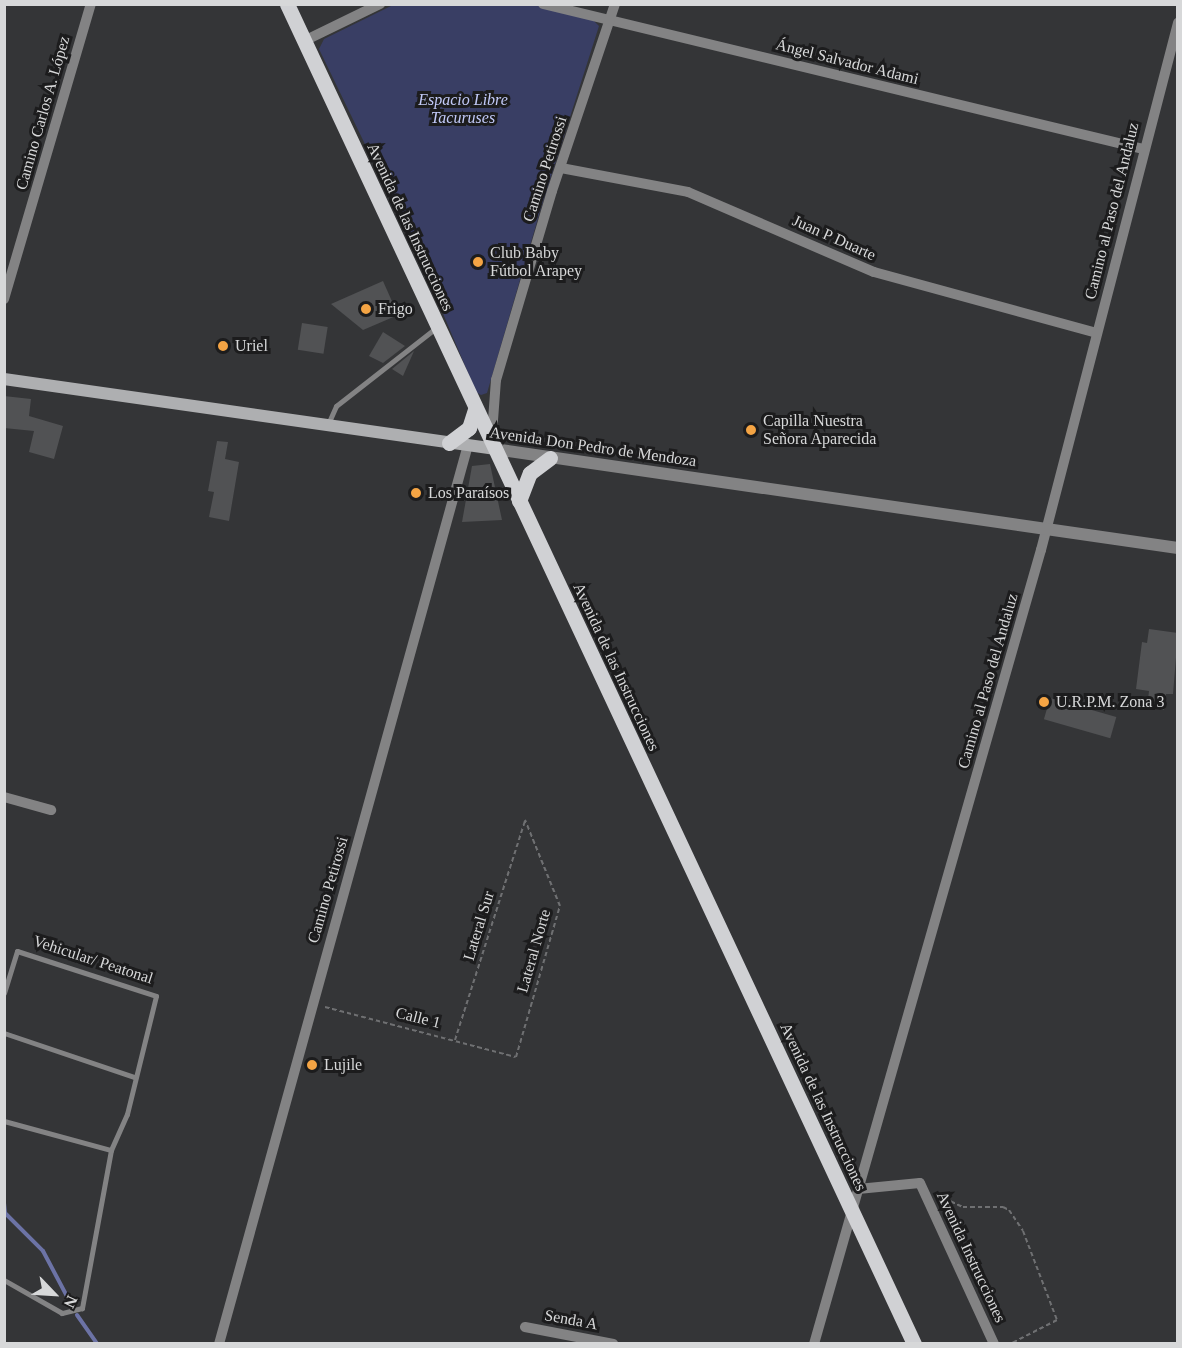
<!DOCTYPE html>
<meta charset="utf-8">
<style>
body{margin:0}
#map{position:relative;width:1182px;height:1348px;overflow:hidden;background:#343537;font-family:Georgia,serif}
div>[style]{position:absolute}
.green>*{inset:0;background:#393e64}
.stream>*{height:4px;margin:-2px;padding:0 2px;transform-origin:2px;border-radius:2px;background:#6c73a6}
.building>*{inset:0;background:#515254;transform-origin:0 0}
.path>*{height:2px;margin-top:-1px;transform-origin:0;background:repeating-linear-gradient(90deg,#6f7072 0 4.5px,transparent 0 7.5px)}
.service>*{height:5px;margin:-2.5px;padding:0 2.5px;transform-origin:2.5px;border-radius:2.5px;background:#838384}
.minor>*{height:10px;margin:-5px;padding:0 5px;transform-origin:5px;border-radius:5px;background:#838384}
.tertiary>*{height:12px;margin:-6px;padding:0 6px;transform-origin:6px;border-radius:6px;background:#838384}
.secondary>*{height:12px;margin:-6px;padding:0 6px;transform-origin:6px;border-radius:6px;background:#aeafb1}
.primary>*{height:15px;margin:-7.5px;padding:0 7.5px;transform-origin:7.5px;border-radius:7.5px;background:#d0d1d4}
.dots>*{width:16px;height:16px;translate:-50% -50%;box-sizing:border-box;border:3px solid #1c1c1d;border-radius:50%}
span{translate:-50% -50%;white-space:nowrap;text-align:center;line-height:1.15;-webkit-text-stroke:6px #1c1c1d;paint-order:stroke}
.street-label{font-size:16px;color:#d7d8d9}
.park-label{font-size:16px;color:#c2caf8;font-style:italic}
.poi-label{font-size:16px;color:#d7d8d9}
.left{translate:0 -50%;text-align:left}
.frame{position:absolute;inset:0;border:6px solid #d7d8d9;pointer-events:none}
.north{position:absolute;left:24px;top:1264px;width:60px;height:60px;-webkit-text-stroke:4px #1c1c1d;paint-order:stroke;rotate:115deg;font-size:16px;font-weight:700;line-height:24px;text-align:center;color:#d7d8d9}
.north::after{content:'';display:block;margin:auto;width:21px;height:27px;background:#d7d8d9;clip-path:polygon(50% 0,100% 100%,50% 72%,0 100%)}
</style>
<div id="map">
<div class="green">
<div style="clip-path:polygon(393px 5px,535px 5px,592px 19px,599px 26px,541px 208px,487px 393px,481px 395px,476px 392px,418px 254px,319px 49px,324px 39px)"></div>
</div>
<div class="stream">
<div style="left:4px;top:1203px;width:10px;rotate:84deg"></div>
<div style="left:5px;top:1213px;width:54px;rotate:45deg"></div>
<div style="left:43px;top:1251px;width:58px;rotate:62.1deg"></div>
<div style="left:77px;top:1315px;width:35px;rotate:55deg"></div>
</div>
<div class="building">
<div style="clip-path:polygon(383px 281px,398px 315px,363px 330px,331px 304px)"></div>
<div style="left:302px;top:323px;width:26px;height:27px;rotate:9deg"></div>
<div style="clip-path:polygon(383px 332px,405px 346px,383px 363px,369px 356px)"></div>
<div style="clip-path:polygon(414px 351px,403px 376px,392px 369px)"></div>
<div style="clip-path:polygon(4px 396px,31px 399px,29px 416px,63px 426px,54px 459px,29px 452px,34px 431px,4px 428px)"></div>
<div style="clip-path:polygon(217px 441px,228px 442px,225px 459px,239px 462px,229px 521px,209px 517px,214px 492px,208px 491px)"></div>
<div style="clip-path:polygon(490px 464px,502px 520px,462px 522px,472px 466px)"></div>
<div style="clip-path:polygon(1149px 629px,1178px 633px,1173px 694px,1166px 694px,1164px 710px,1147px 708px,1149px 691px,1136px 689px,1142px 642px,1147px 643px)"></div>
<div style="left:1050px;top:698px;width:69px;height:22px;rotate:16deg"></div>
</div>
<div class="path">
<div style="left:325px;top:1007px;width:197px;rotate:14.7deg"></div>
<div style="left:516px;top:1057px;width:157px;rotate:-73.8deg"></div>
<div style="left:560px;top:906px;width:93px;rotate:-112.1deg"></div>
<div style="left:455px;top:1040px;width:231px;rotate:-72.3deg"></div>
<div style="left:937px;top:1195px;width:29px;rotate:25deg"></div>
<div style="left:963px;top:1207px;width:40px"></div>
<div style="left:1003px;top:1207px;width:7px;rotate:27deg"></div>
<div style="left:1009px;top:1210px;width:25px;rotate:56deg"></div>
<div style="left:1023px;top:1231px;width:95px;rotate:69.1deg"></div>
<div style="left:1057px;top:1320px;width:53px;rotate:152.9deg"></div>
</div>
<div class="service">
<div style="left:328px;top:424px;width:20px;rotate:-66deg"></div>
<div style="left:336px;top:406px;width:127px;rotate:-38deg"></div>
<div style="left:4px;top:993px;width:44px;rotate:-72.8deg"></div>
<div style="left:17px;top:951px;width:146px;rotate:17.9deg"></div>
<div style="left:156px;top:996px;width:122px;rotate:103.8deg"></div>
<div style="left:127px;top:1114px;width:39px;rotate:114deg"></div>
<div style="left:111px;top:1150px;width:161px;rotate:100.4deg"></div>
<div style="left:82px;top:1308px;width:21px;rotate:166deg"></div>
<div style="left:62px;top:1313px;width:67px;rotate:-150.4deg"></div>
<div style="left:4px;top:1033px;width:137px;rotate:18.7deg"></div>
<div style="left:4px;top:1121px;width:111px;rotate:15.2deg"></div>
</div>
<div class="minor">
<div style="left:543px;top:4px;width:617px;rotate:13.59deg"></div>
<div style="left:304px;top:41px;width:85px;rotate:-26deg"></div>
<div style="left:561px;top:168px;width:129px;rotate:10.7deg"></div>
<div style="left:688px;top:192px;width:202px;rotate:23.3deg"></div>
<div style="left:874px;top:272px;width:231px;rotate:15.3deg"></div>
<div style="left:4px;top:299px;width:308px;rotate:-73.6deg"></div>
<div style="left:492px;top:434px;width:54px;rotate:-85.8deg"></div>
<div style="left:496px;top:380px;width:197px;rotate:-73.5deg"></div>
<div style="left:552px;top:191px;width:197px;rotate:-71.4deg"></div>
<div style="left:4px;top:797px;width:49px;rotate:15.5deg"></div>
<div style="left:858px;top:1189px;width:62px;rotate:-5.5deg"></div>
<div style="left:920px;top:1183px;width:177px;rotate:65.3deg"></div>
<div style="left:525px;top:1327px;width:90px;rotate:10.9deg"></div>
<div style="left:219px;top:1344px;width:933px;rotate:-74.52deg"></div>
<div style="left:814px;top:1344px;width:826px;rotate:-74.05deg"></div>
<div style="left:1041px;top:550px;width:545px;rotate:-75.43deg"></div>
</div>
<div class="tertiary">
<div style="left:494px;top:449px;width:691px;rotate:8.24deg"></div>
</div>
<div class="secondary">
<div style="left:4px;top:379px;width:495px;rotate:8.1deg"></div>
</div>
<div class="primary">
<div style="left:287px;top:4px;width:1479px;rotate:64.92deg"></div>
<div style="left:449px;top:443px;width:25px;rotate:-37deg"></div>
<div style="left:469px;top:428px;width:19px;rotate:-72deg"></div>
<div style="left:519px;top:501px;width:30px;rotate:-69deg"></div>
<div style="left:530px;top:473px;width:25px;rotate:-37deg"></div>
</div>
<div class="dots">
<div style="left:478px;top:262px;background:#f4a444"></div>
<div style="left:366px;top:309px;background:#f4a444"></div>
<div style="left:223px;top:346px;background:#f4a444"></div>
<div style="left:751px;top:430px;background:#f4a444"></div>
<div style="left:416px;top:493px;background:#f4a444"></div>
<div style="left:1044px;top:702px;background:#f4a444"></div>
<div style="left:312px;top:1065px;background:#f4a444"></div>
</div>
<div class="street-label">
<span style="left:847px;top:62px;rotate:14deg">Ángel Salvador Adami</span>
<span style="left:43px;top:113px;rotate:-74deg">Camino Carlos A. López</span>
<span style="left:545px;top:169px;rotate:-72deg">Camino Petirossi</span>
<span style="left:1112px;top:211px;rotate:-76deg">Camino al Paso del Andaluz</span>
<span style="left:410px;top:227px;rotate:65deg">Avenida de las Instrucciones</span>
<span style="left:834px;top:238px;rotate:24deg">Juan P Duarte</span>
<span style="left:593px;top:447px;rotate:8deg">Avenida Don Pedro de Mendoza</span>
<span style="left:616px;top:667px;rotate:65deg">Avenida de las Instrucciones</span>
<span style="left:988px;top:681px;rotate:-74deg">Camino al Paso del Andaluz</span>
<span style="left:328px;top:890px;rotate:-74deg">Camino Petirossi</span>
<span style="left:479px;top:926px;rotate:-73deg">Lateral Sur</span>
<span style="left:534px;top:951px;rotate:-74deg">Lateral Norte</span>
<span style="left:93px;top:960px;rotate:18deg">Vehicular/ Peatonal</span>
<span style="left:418px;top:1018px;rotate:14deg">Calle 1</span>
<span style="left:823px;top:1107px;rotate:65deg">Avenida de las Instrucciones</span>
<span style="left:971px;top:1257px;rotate:65deg">Avenida Instrucciones</span>
<span style="left:571px;top:1320px;rotate:10deg">Senda A</span>
</div>
<div class="park-label">
<span style="left:463px;top:109px">Espacio Libre<br>Tacuruses</span>
</div>
<div class="poi-label">
<span class="left" style="left:490px;top:262px">Club Baby<br>Fútbol Arapey</span>
<span class="left" style="left:378px;top:309px">Frigo</span>
<span class="left" style="left:235px;top:346px">Uriel</span>
<span class="left" style="left:763px;top:430px">Capilla Nuestra<br>Señora Aparecida</span>
<span class="left" style="left:428px;top:493px">Los Paraísos</span>
<span class="left" style="left:1056px;top:702px">U.R.P.M. Zona 3</span>
<span class="left" style="left:324px;top:1065px">Lujile</span>
</div>
<div class="frame"></div>
<div class="north">N</div>
</div>
